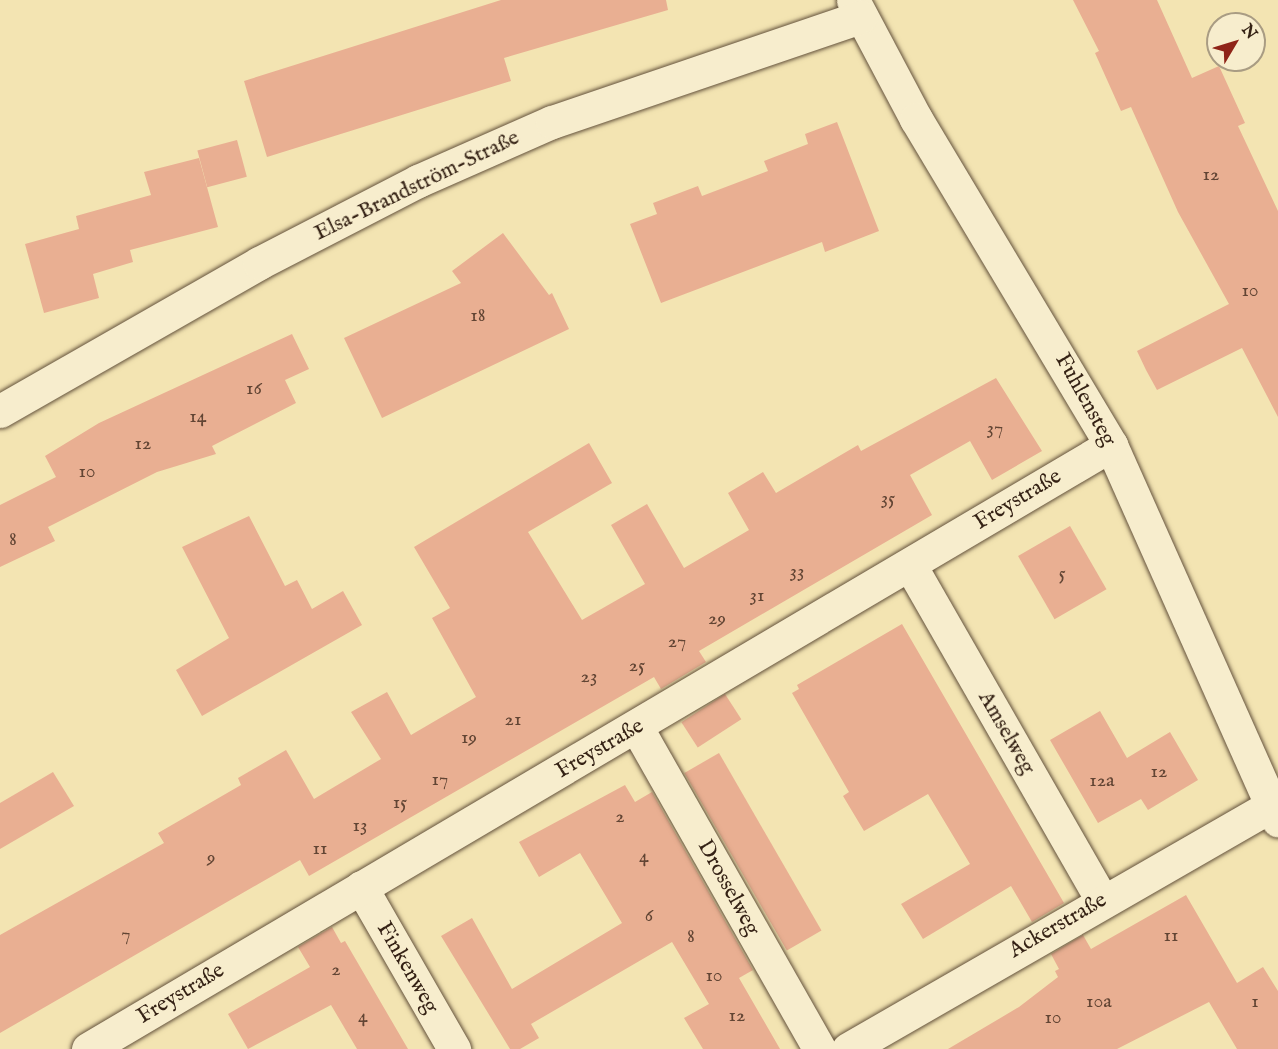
<!DOCTYPE html>
<meta charset="utf-8">
<style>
body{margin:0}
#map{position:relative;width:1278px;height:1049px;overflow:hidden;background:#f3e4b2;font-family:"IM FELL English",serif}
div>[style]{position:absolute}
.building>*{inset:0;background:#e9af92;transform-origin:0 0}
.roads{filter:drop-shadow(0 0 2px #64523c) drop-shadow(0 0 2px #64523c)}
.minor>*{height:33px;margin:-16.5px;padding:0 16.5px;transform-origin:16.5px;border-radius:16.5px;background:#f7edcd}
span{translate:-50% -50%;white-space:nowrap;text-align:center;line-height:1.15;-webkit-text-stroke:4.5px #f7edcd;paint-order:stroke}
.number-label{font-size:20px;color:#624534}
.number-label span{-webkit-text-stroke-width:0}
.street-label{font-size:22px;color:#352215}
.north{position:absolute;left:1206px;top:12px;width:60px;height:60px;box-sizing:border-box;background:#f7edcd;border:2px solid #a99c83;border-radius:50%;rotate:52deg;font-size:16px;font-weight:700;line-height:24px;text-align:center;color:#352215}
.north::after{content:'';display:block;margin:auto;width:21px;height:27px;background:#8f2418;clip-path:polygon(50% 0,100% 100%,50% 72%,0 100%)}
</style>
<div id="map">
<div class="building">
<div style="clip-path:polygon(501px 0,666px 0,668px 10px,504px 58px,511px 81px,267px 157px,244px 81px)"></div>
<div style="clip-path:polygon(1073px 0,1157px 0,1192px 78px,1219px 66px,1245px 123px,1238px 126px,1278px 211px,1278px 417px,1242px 348px,1157px 390px,1146px 370px,1137px 351px,1229px 304px,1178px 212px,1131px 107px,1121px 111px,1095px 53px,1099px 51px)"></div>
<div style="clip-path:polygon(837px 122px,879px 231px,825px 252px,822px 242px,661px 303px,630px 224px,657px 214px,653px 203px,698px 186px,702px 196px,768px 171px,764px 161px,808px 144px,805px 134px)"></div>
<div style="left:237px;top:140px;width:38px;height:41px;rotate:75deg"></div>
<div style="clip-path:polygon(199px 158px,218px 227px,130px 250px,133px 262px,93px 274px,99px 298px,44px 313px,25px 244px,79px 229px,76px 216px,151px 195px,144px 172px)"></div>
<div style="clip-path:polygon(503px 233px,549px 295px,552px 293px,569px 329px,382px 418px,344px 338px,461px 283px,452px 271px)"></div>
<div style="clip-path:polygon(292px 334px,309px 369px,285px 380px,296px 403px,212px 446px,216px 454px,157px 472px,48px 527px,55px 541px,0 567px,0 505px,56px 477px,45px 456px,99px 423px)"></div>
<div style="clip-path:polygon(996px 378px,1042px 451px,992px 480px,970px 441px,910px 475px,932px 515px,699px 651px,706px 662px,661px 689px,654px 677px,309px 876px,300px 860px,0 1033px,0 935px,164px 843px,158px 833px,241px 785px,238px 778px,286px 750px,314px 799px,381px 759px,351px 712px,387px 692px,411px 735px,476px 697px,432px 618px,450px 608px,414px 547px,589px 443px,612px 483px,528px 532px,582px 620px,645px 584px,611px 525px,647px 504px,684px 568px,749px 530px,728px 493px,763px 472px,776px 493px,858px 445px,861px 451px)"></div>
<div style="clip-path:polygon(249px 516px,285px 586px,297px 580px,312px 609px,343px 591px,362px 625px,202px 716px,176px 670px,229px 638px,182px 547px)"></div>
<div style="left:1070px;top:526px;width:73px;height:60px;rotate:60deg"></div>
<div style="clip-path:polygon(902px 624px,1064px 903px,1032px 922px,1011px 886px,923px 939px,901px 904px,970px 864px,928px 794px,864px 831px,843px 796px,849px 792px,792px 693px,799px 689px,797px 685px)"></div>
<div style="left:725px;top:694px;width:30px;height:52px;rotate:57deg"></div>
<div style="clip-path:polygon(1100px 711px,1127px 758px,1170px 732px,1198px 780px,1148px 810px,1141px 799px,1098px 823px,1050px 740px)"></div>
<div style="left:719px;top:753px;width:205px;height:40px;rotate:60deg"></div>
<div style="clip-path:polygon(53px 772px,74px 806px,0 849px,0 803px)"></div>
<div style="clip-path:polygon(625px 785px,635px 802px,652px 792px,753px 970px,739px 978px,780px 1049px,703px 1049px,684px 1018px,709px 1004px,672px 942px,531px 1024px,539px 1038px,520px 1049px,510px 1049px,441px 936px,472px 918px,512px 989px,622px 923px,580px 853px,539px 877px,519px 842px)"></div>
<div style="clip-path:polygon(1186px 895px,1237px 983px,1263px 967px,1278px 991px,1278px 1049px,1237px 1049px,1209px 1002px,1117px 1049px,948px 1049px,1019px 1007px,1058px 977px,1055px 971px,1059px 969px,1051px 954px,1083px 935px,1091px 949px)"></div>
<div style="clip-path:polygon(332px 927px,341px 943px,345px 941px,408px 1049px,357px 1049px,331px 1005px,248px 1049px,228px 1014px,310px 967px,298px 947px)"></div>
</div>
<div class="roads">
<div class="minor">
<div style="left:853px;top:0;width:135px;rotate:62.1deg"></div>
<div style="left:916px;top:119px;width:380px;rotate:59.1deg"></div>
<div style="left:1111px;top:445px;width:411px;rotate:66deg"></div>
<div style="left:0;top:411px;width:298px;rotate:-29.7deg"></div>
<div style="left:259px;top:263px;width:179px;rotate:-27.3deg"></div>
<div style="left:418px;top:181px;width:146px;rotate:-23.8deg"></div>
<div style="left:552px;top:122px;width:326px;rotate:-18.8deg"></div>
<div style="left:910px;top:565px;width:386px;rotate:60.2deg"></div>
<div style="left:637px;top:728px;width:369px;rotate:60.4deg"></div>
<div style="left:361px;top:887px;width:187px;rotate:60.1deg"></div>
<div style="left:88px;top:1049px;width:1188px;rotate:-30.56deg"></div>
<div style="left:848px;top:1049px;width:487px;rotate:-29.9deg"></div>
</div>
</div>
<div class="number-label">
<span style="left:1211px;top:174px">12</span>
<span style="left:1250px;top:290px">10</span>
<span style="left:478px;top:315px">18</span>
<span style="left:254px;top:388px">16</span>
<span style="left:198px;top:416px">14</span>
<span style="left:995px;top:428px">37</span>
<span style="left:143px;top:443px">12</span>
<span style="left:87px;top:471px">10</span>
<span style="left:888px;top:498px">35</span>
<span style="left:13px;top:539px">8</span>
<span style="left:797px;top:571px">33</span>
<span style="left:1062px;top:573px">5</span>
<span style="left:757px;top:595px">31</span>
<span style="left:717px;top:618px">29</span>
<span style="left:677px;top:641px">27</span>
<span style="left:637px;top:665px">25</span>
<span style="left:589px;top:676px">23</span>
<span style="left:513px;top:719px">21</span>
<span style="left:469px;top:737px">19</span>
<span style="left:1159px;top:771px">12</span>
<span style="left:440px;top:779px">17</span>
<span style="left:1102px;top:780px">12a</span>
<span style="left:400px;top:802px">15</span>
<span style="left:620px;top:816px">2</span>
<span style="left:360px;top:825px">13</span>
<span style="left:320px;top:848px">11</span>
<span style="left:644px;top:856px">4</span>
<span style="left:211px;top:857px">9</span>
<span style="left:649px;top:915px">6</span>
<span style="left:126px;top:934px">7</span>
<span style="left:1171px;top:935px">11</span>
<span style="left:691px;top:936px">8</span>
<span style="left:336px;top:969px">2</span>
<span style="left:714px;top:975px">10</span>
<span style="left:1099px;top:1001px">10a</span>
<span style="left:1255px;top:1001px">1</span>
<span style="left:737px;top:1015px">12</span>
<span style="left:363px;top:1016px">4</span>
<span style="left:1053px;top:1017px">10</span>
</div>
<div class="street-label">
<span style="left:417px;top:186px;rotate:-26deg">Elsa-Brandström-Straße</span>
<span style="left:1085px;top:400px;rotate:61deg">Fuhlensteg</span>
<span style="left:1018px;top:500px;rotate:-31deg">Freystraße</span>
<span style="left:1006px;top:733px;rotate:60deg">Amselweg</span>
<span style="left:600px;top:749px;rotate:-30deg">Freystraße</span>
<span style="left:728px;top:888px;rotate:61deg">Drosselweg</span>
<span style="left:1058px;top:926px;rotate:-30deg">Ackerstraße</span>
<span style="left:407px;top:968px;rotate:60deg">Finkenweg</span>
<span style="left:181px;top:994px;rotate:-31deg">Freystraße</span>
</div>
<div class="north">N</div>
</div>
